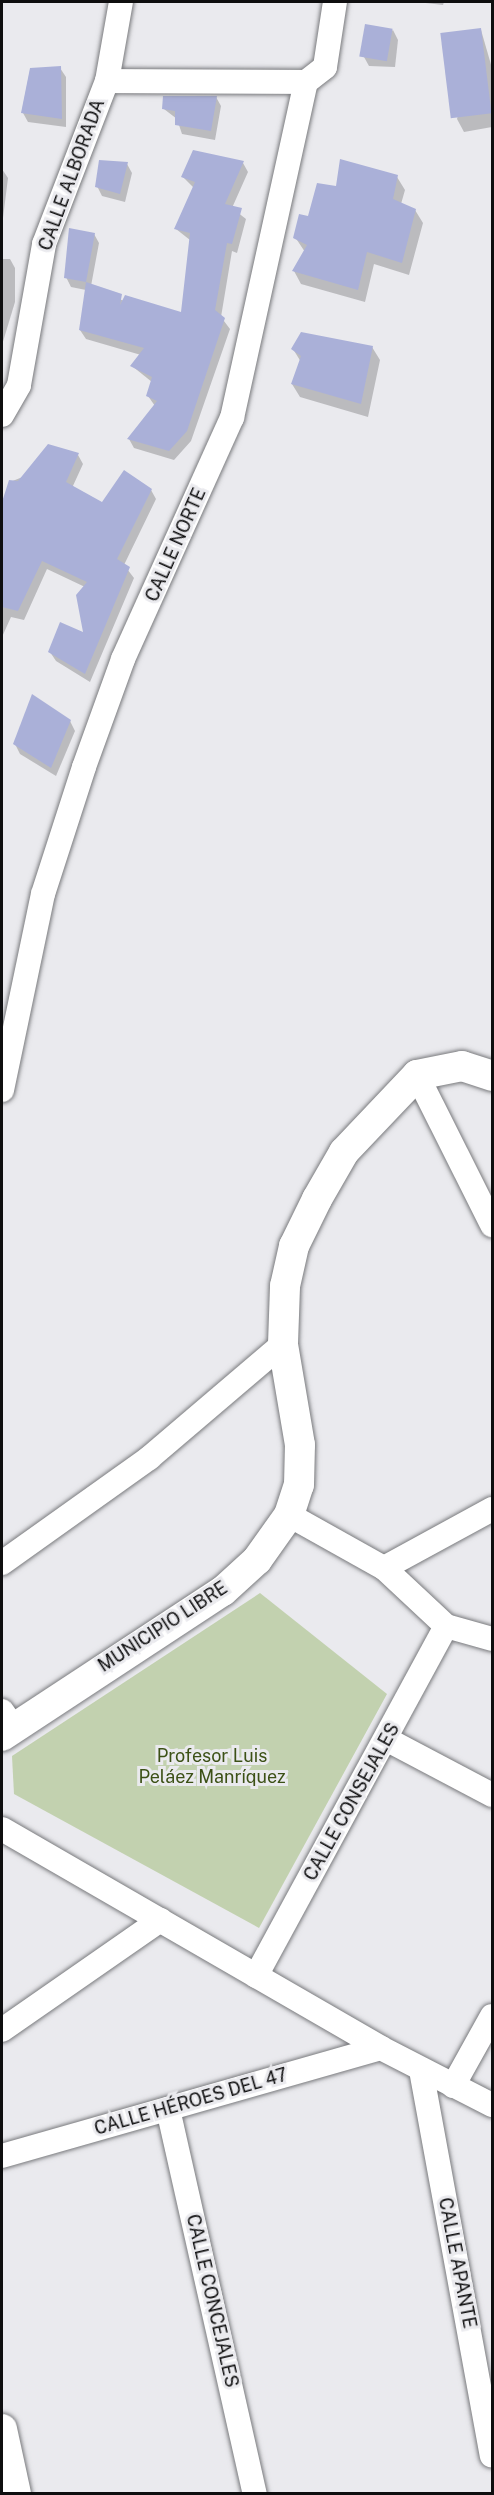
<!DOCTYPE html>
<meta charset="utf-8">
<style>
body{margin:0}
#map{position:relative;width:494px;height:2495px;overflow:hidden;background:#eaeaee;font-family:"Public Sans",sans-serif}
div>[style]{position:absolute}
.green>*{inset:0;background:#c2d1af}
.shadow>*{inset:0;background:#0003}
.building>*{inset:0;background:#aab0d8;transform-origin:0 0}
.roads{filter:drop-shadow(0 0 2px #797a7d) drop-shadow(0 0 2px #797a7d)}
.minor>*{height:24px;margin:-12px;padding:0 12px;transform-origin:12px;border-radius:12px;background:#fff}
.tertiary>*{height:30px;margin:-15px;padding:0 15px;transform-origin:15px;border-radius:15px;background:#fff}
span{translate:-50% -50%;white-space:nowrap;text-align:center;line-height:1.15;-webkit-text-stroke:6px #eaeaee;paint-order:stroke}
.street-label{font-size:18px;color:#0e0e0f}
.park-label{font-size:18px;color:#3c5116}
.frame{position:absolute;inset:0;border:3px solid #0e0e0f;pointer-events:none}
</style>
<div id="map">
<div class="green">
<div style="clip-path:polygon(260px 1593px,387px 1694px,259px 1928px,14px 1794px,12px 1756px)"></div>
</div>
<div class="shadow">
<div style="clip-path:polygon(417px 2px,444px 2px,443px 5px)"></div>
<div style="clip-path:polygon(393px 30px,398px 40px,395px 67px,369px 66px,364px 57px)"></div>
<div style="clip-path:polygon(481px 30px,492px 68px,492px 127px,464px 132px,457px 119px)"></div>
<div style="clip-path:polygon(60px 68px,66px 77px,66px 127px,28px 122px,23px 113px)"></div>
<div style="clip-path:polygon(216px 97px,221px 106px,215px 140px,182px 134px,177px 119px,164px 109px)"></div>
<div style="clip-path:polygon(243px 163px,248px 172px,232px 208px,246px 219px,237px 253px,232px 251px,221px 317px,230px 329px,191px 441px,174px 460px,134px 448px,129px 439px,155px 406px,148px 396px,152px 382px,132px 366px,141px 355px,86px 339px,80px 330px,86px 290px,71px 287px,66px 277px,94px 234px,99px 243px,91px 286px,124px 301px,182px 314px,190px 240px,176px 229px,194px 188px,183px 177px)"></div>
<div style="clip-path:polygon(127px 164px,132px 173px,125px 202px,102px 196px,97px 186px)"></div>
<div style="clip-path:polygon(2px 169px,8px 178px,2px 226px)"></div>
<div style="clip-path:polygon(397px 177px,405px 190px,401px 204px,415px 210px,423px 223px,409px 275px,374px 264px,365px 302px,301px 284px,294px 271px,305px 252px,295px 237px,309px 218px,337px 188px)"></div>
<div style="clip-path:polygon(2px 259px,10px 259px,15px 268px,15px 302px,2px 345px)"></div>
<div style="clip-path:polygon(372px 347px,380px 360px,368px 417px,300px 397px,292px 384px,301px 362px,293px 349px)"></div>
<div style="clip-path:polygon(78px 455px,83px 464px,72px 488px,102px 504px,151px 490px,156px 499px,124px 565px,134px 578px,90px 682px,56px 661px,50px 652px,85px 635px,85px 587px,47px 569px,24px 620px,11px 617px,2px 637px,2px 507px,10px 482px)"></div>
<div style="clip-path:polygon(70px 721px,75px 731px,56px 776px,20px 754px,15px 744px)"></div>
</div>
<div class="building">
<div style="left:365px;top:24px;width:28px;height:33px;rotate:10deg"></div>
<div style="left:481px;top:28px;width:86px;height:41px;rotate:83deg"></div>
<div style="clip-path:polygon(61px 66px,62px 119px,21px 113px,30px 68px)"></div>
<div style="clip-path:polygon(163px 96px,217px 96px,211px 131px,175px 125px,175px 111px,162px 109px)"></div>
<div style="clip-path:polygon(193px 150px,244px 161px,225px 204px,242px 208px,232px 244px,227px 243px,215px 310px,225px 318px,187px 431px,169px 451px,127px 439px,157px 401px,146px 396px,152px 377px,130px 366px,144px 348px,79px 330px,86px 282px,122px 294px,120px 305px,125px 295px,181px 312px,190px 233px,174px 229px,195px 182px,181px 177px)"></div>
<div style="clip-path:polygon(340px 159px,398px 175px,393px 199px,416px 209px,402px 263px,367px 252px,358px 290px,292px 271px,307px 245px,293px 238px,299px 214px,308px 216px,317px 183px,336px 186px)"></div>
<div style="clip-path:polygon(99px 160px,128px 162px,120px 194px,95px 187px)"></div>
<div style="clip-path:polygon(69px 228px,95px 233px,86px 282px,64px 278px)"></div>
<div style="clip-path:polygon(301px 332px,373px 346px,361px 404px,291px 384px,301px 356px,291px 349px)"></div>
<div style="clip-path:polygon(48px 444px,79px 453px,66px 482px,102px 502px,124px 470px,152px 489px,117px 559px,130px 567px,85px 674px,48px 652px,60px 622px,83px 632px,76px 595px,87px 582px,42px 561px,18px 611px,2px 607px,2px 502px,9px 480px,18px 481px)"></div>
<div style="clip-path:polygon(32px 694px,71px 720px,51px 768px,13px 744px)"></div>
</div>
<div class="roads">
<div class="minor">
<div style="left:107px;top:81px;width:199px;rotate:0.3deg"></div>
<div style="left:2px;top:415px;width:34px;rotate:-60deg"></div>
<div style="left:19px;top:385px;width:143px;rotate:-79.9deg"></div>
<div style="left:44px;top:244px;width:175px;rotate:-68.9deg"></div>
<div style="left:107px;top:81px;width:80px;rotate:-80deg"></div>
<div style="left:417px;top:1075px;width:168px;rotate:63.4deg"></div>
<div style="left:2px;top:1090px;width:200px;rotate:-78.2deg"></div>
<div style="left:43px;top:894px;width:133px;rotate:-72.1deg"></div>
<div style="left:84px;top:767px;width:115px;rotate:-70.1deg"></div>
<div style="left:123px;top:659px;width:265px;rotate:-65.7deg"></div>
<div style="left:232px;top:418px;width:344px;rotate:-77.6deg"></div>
<div style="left:306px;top:82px;width:24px;rotate:-38deg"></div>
<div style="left:325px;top:67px;width:66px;rotate:-81.3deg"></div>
<div style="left:289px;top:1515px;width:109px;rotate:29.2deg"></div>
<div style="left:384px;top:1568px;width:85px;rotate:43.1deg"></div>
<div style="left:446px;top:1626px;width:48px;rotate:15.8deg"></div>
<div style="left:2px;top:1563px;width:181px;rotate:-35.5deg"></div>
<div style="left:149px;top:1458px;width:176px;rotate:-40.4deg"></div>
<div style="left:384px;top:1568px;width:123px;rotate:-28.6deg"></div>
<div style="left:2px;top:1711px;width:19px;rotate:55deg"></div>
<div style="left:386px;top:1739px;width:120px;rotate:27.8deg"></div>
<div style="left:2px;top:1829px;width:438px;rotate:30deg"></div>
<div style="left:381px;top:2048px;width:125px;rotate:27.2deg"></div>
<div style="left:256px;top:1976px;width:398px;rotate:-61.5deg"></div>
<div style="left:2px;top:2030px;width:193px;rotate:-34.8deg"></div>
<div style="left:421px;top:2070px;width:392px;rotate:79.6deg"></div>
<div style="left:453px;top:2086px;width:80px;rotate:-60.9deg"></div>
<div style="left:168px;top:2109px;width:395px;rotate:77.3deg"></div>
<div style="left:2px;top:2156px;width:394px;rotate:-15.9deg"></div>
</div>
<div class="tertiary">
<div style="left:2px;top:1736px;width:264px;rotate:-33.3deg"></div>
<div style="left:223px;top:1591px;width:46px;rotate:-42.4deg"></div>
<div style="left:257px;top:1560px;width:55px;rotate:-54.6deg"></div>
<div style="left:289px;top:1515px;width:32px;rotate:-72deg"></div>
<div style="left:299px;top:1485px;width:40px;rotate:-88.6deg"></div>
<div style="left:300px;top:1445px;width:102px;rotate:-99.6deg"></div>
<div style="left:283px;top:1344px;width:58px;rotate:-88deg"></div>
<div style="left:285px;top:1286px;width:41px;rotate:-77.3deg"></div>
<div style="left:294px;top:1246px;width:52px;rotate:-63.9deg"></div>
<div style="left:317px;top:1199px;width:54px;rotate:-60.1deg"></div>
<div style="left:344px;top:1152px;width:106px;rotate:-46.5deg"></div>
<div style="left:417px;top:1075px;width:46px;rotate:-11.3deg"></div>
<div style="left:462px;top:1066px;width:32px;rotate:18deg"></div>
<div style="left:2px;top:2429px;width:66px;rotate:77.8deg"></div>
</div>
</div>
<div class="street-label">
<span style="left:72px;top:175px;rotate:-70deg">CALLE ALBORADA</span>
<span style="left:176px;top:545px;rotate:-66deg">CALLE NORTE</span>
<span style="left:163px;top:1627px;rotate:-33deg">MUNICIPIO LIBRE</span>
<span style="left:352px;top:1802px;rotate:-61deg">CALLE CONSEJALES</span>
<span style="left:191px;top:2102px;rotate:-16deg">CALLE HÉROES DEL 47</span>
<span style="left:457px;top:2263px;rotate:79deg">CALLE APANTE</span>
<span style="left:212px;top:2301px;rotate:77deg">CALLE CONCEJALES</span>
</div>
<div class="park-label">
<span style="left:212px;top:1767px">Profesor Luis<br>Peláez Manríquez</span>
</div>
<div class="frame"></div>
</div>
